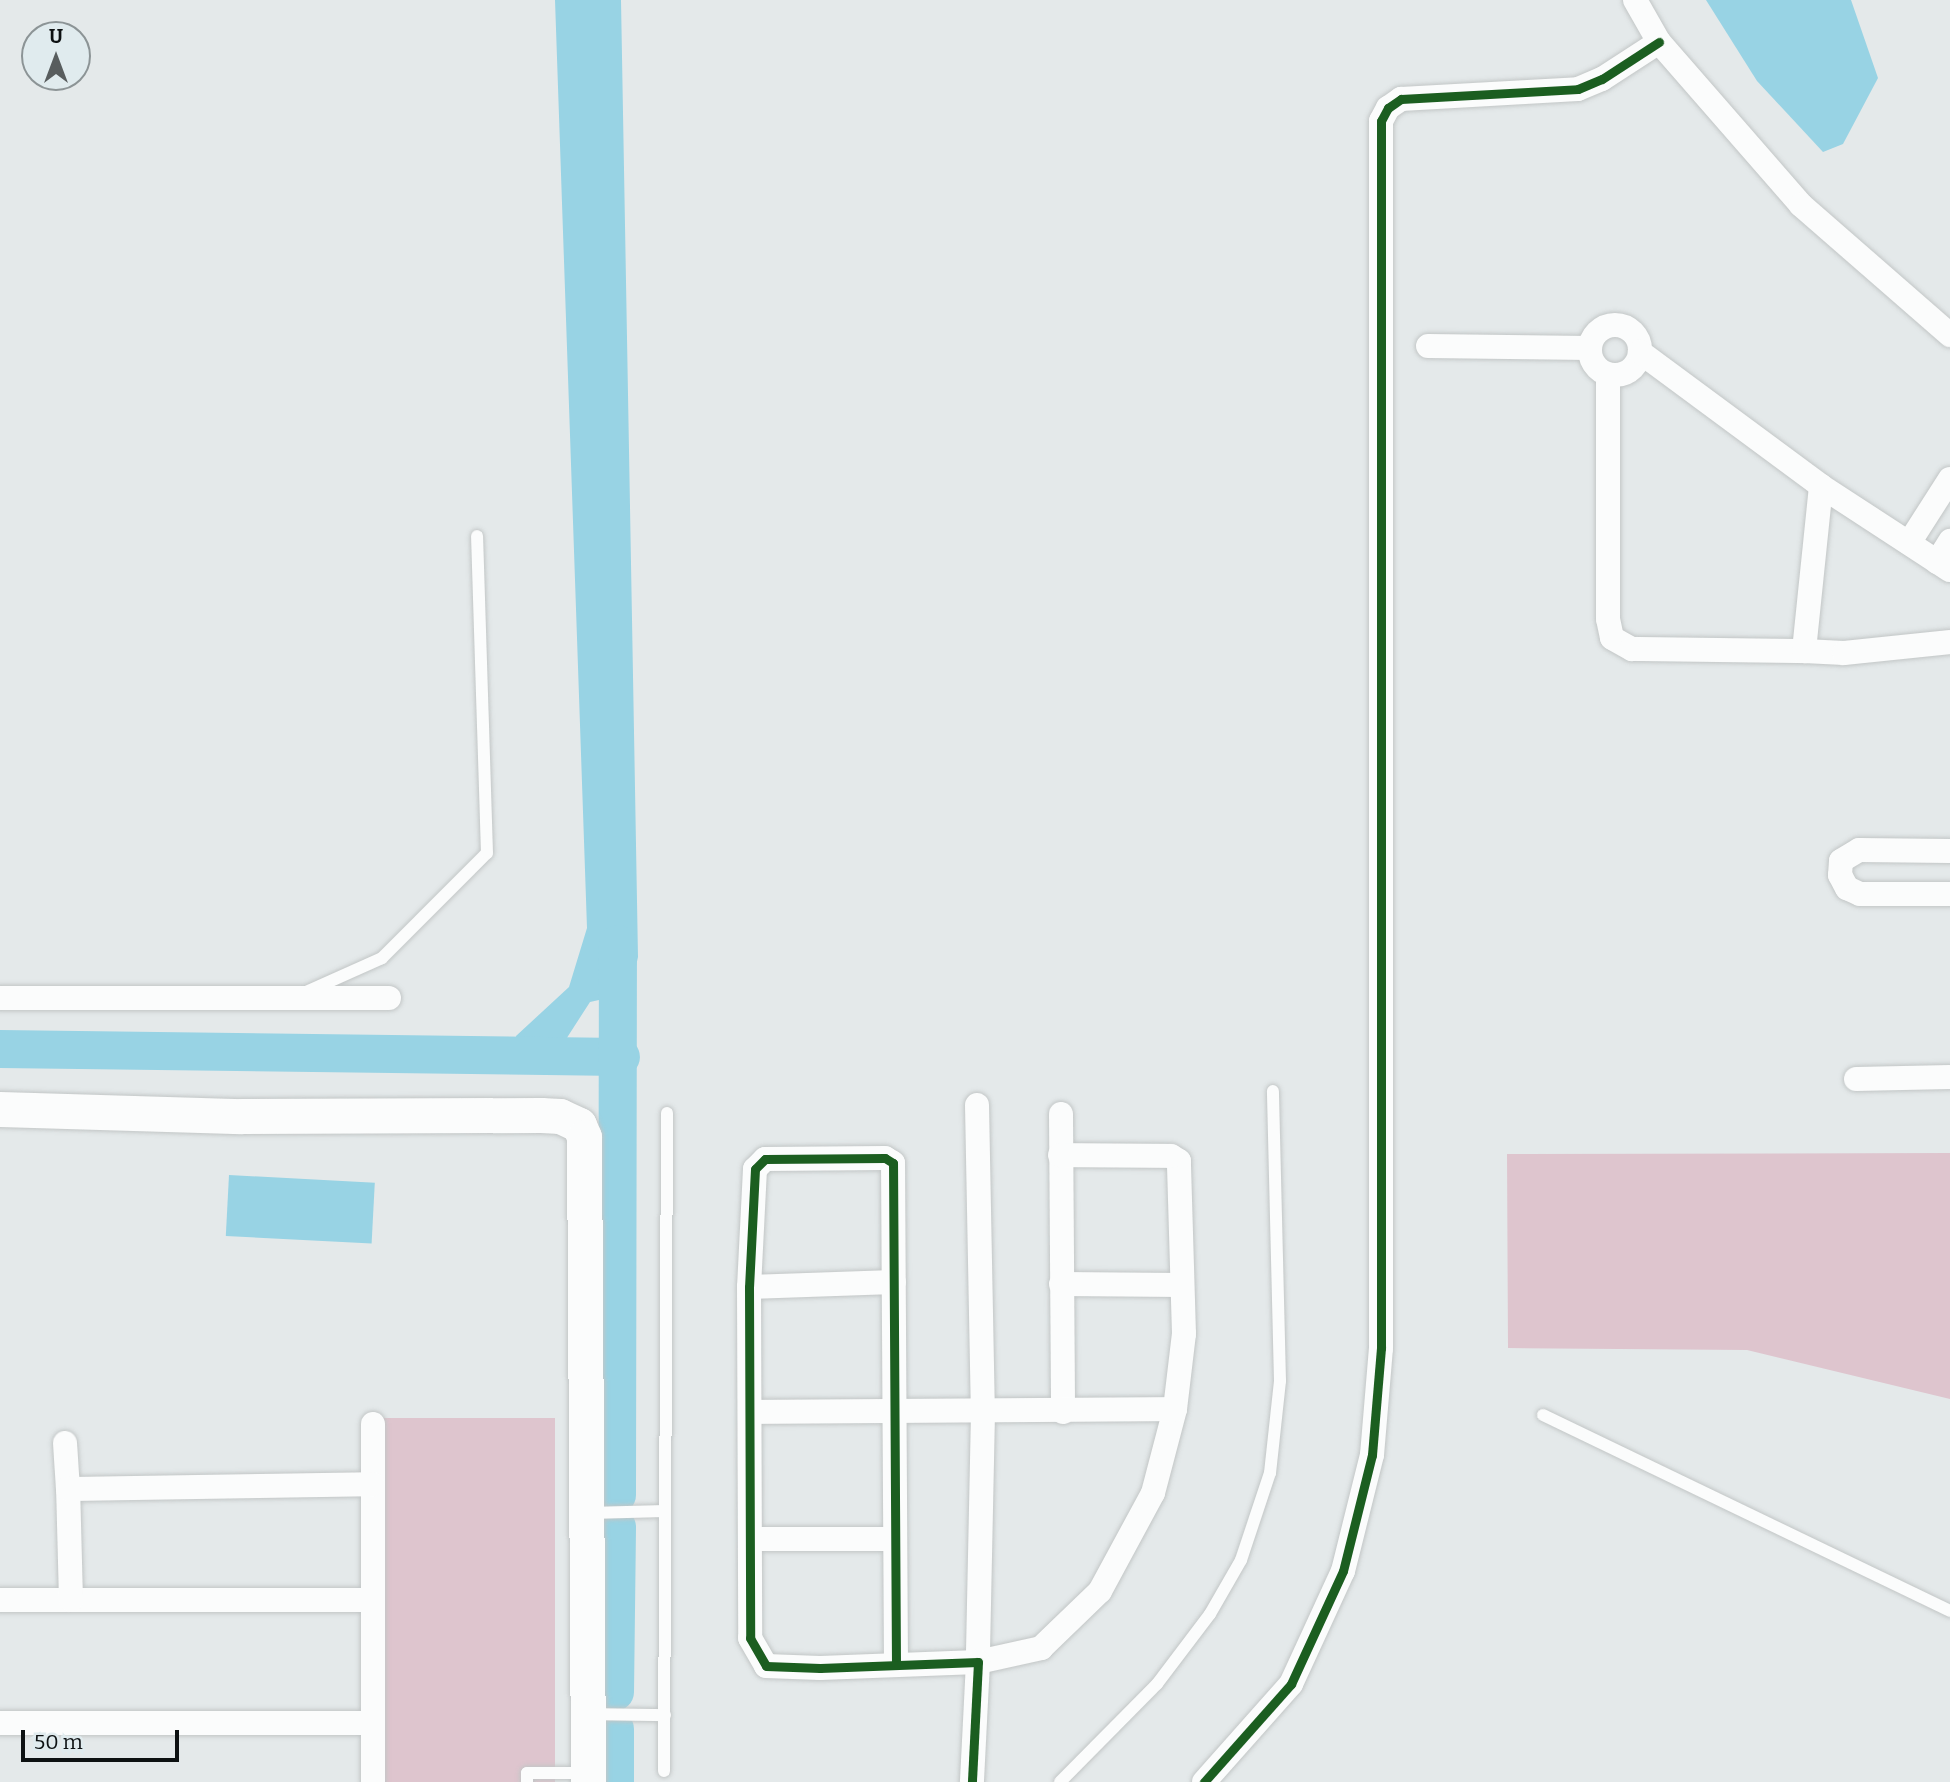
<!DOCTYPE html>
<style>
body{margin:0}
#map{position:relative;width:1950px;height:1782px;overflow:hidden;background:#e4e9ea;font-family:Bitter,serif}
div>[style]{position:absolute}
.green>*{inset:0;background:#dec5ce;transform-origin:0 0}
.water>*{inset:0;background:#98d3e4;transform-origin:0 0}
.river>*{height:38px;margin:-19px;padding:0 19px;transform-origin:19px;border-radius:19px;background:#98d3e4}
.roads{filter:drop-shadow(0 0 2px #c2c6c6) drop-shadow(0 0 2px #c2c6c6)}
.service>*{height:12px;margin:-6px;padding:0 6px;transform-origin:6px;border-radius:6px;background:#fbfcfc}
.minor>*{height:24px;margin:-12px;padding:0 12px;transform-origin:12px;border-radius:12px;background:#fbfcfc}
.minor>.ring{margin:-12px;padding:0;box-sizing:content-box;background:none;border:24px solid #fbfcfc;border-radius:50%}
.secondary>*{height:35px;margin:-17.5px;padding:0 17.5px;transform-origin:17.5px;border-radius:17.5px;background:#fbfcfc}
.cycleway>*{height:9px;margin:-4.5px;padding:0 4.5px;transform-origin:4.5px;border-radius:4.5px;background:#1b5e20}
span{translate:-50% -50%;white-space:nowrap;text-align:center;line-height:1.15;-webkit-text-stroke:5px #e0ebee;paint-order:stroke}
.north{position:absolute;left:21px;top:21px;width:70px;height:70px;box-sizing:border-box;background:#e0ebee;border:2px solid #8c9496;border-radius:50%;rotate:0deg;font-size:19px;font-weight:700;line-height:28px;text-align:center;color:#0d1112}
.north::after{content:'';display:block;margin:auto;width:24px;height:32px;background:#585d5e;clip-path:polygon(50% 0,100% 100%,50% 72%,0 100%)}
.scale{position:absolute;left:21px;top:1730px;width:158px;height:32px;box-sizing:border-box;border:4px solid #0d1112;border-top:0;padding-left:9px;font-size:21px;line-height:24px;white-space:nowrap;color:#0d1112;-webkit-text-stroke:5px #e0ebee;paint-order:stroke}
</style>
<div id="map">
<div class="green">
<div style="clip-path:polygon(1950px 1153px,1950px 1399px,1747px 1350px,1508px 1348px,1507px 1154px)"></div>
<div style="left:379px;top:1418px;width:176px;height:364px"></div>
</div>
<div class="water">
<div style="clip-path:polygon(555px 0,621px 0,638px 957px,630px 993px,590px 1002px,561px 1047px,561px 1074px,520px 1074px,516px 1036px,569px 987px,587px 928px)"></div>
<div style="clip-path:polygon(1706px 0,1851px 0,1878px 78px,1843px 144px,1823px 152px,1757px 81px)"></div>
<div style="left:229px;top:1175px;width:146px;height:61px;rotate:3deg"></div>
</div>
<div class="river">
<div style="left:0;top:1049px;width:621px;rotate:0.74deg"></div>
<div style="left:617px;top:1495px;width:551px;rotate:-89.9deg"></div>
<div style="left:615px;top:1692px;width:165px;rotate:-89.3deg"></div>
<div style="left:615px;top:1782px;width:53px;rotate:-90deg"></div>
</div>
<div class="roads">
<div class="service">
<div style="left:306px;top:992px;width:83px;rotate:-24.1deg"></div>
<div style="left:382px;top:958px;width:148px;rotate:-45deg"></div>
<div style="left:487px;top:853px;width:317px;rotate:-91.8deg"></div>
<div style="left:1543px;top:1415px;width:452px;rotate:25.7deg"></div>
<div style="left:589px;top:1513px;width:76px;rotate:-1.5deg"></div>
<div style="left:589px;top:1714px;width:76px;rotate:0.8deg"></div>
<div style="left:664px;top:1771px;width:658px;rotate:-89.74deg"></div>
<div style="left:527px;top:1782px;width:9px;rotate:-90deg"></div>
<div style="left:527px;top:1773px;width:58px"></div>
<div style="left:1060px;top:1782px;width:138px;rotate:-45.3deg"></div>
<div style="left:1157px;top:1684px;width:88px;rotate:-52.9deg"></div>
<div style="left:1210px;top:1614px;width:62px;rotate:-60.1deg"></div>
<div style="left:1241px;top:1560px;width:92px;rotate:-71.6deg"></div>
<div style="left:1270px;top:1473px;width:93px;rotate:-83.8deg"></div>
<div style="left:1280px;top:1381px;width:290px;rotate:-91.4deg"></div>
</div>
<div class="minor">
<div style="left:1635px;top:0;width:48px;rotate:60.3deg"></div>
<div style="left:1659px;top:42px;width:216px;rotate:48.9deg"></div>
<div style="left:1801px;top:205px;width:198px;rotate:41.1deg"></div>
<div class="ring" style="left:1590px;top:325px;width:26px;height:26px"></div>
<div style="left:1428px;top:346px;width:161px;rotate:0.7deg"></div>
<div style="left:1640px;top:352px;width:225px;rotate:36.5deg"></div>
<div style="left:1821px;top:486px;width:154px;rotate:33.1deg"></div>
<div style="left:1608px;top:375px;width:244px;rotate:90deg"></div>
<div style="left:1608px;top:619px;width:19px;rotate:78deg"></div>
<div style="left:1612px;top:638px;width:23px;rotate:29deg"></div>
<div style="left:1632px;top:649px;width:172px;rotate:0.7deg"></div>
<div style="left:1821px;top:486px;width:166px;rotate:95.9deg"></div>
<div style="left:1804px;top:651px;width:40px;rotate:2.9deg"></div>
<div style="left:1844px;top:653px;width:107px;rotate:-5.9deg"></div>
<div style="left:1909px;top:543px;width:76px;rotate:-57.4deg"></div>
<div style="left:1937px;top:562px;width:25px;rotate:-58deg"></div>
<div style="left:1950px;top:851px;width:91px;rotate:-179.4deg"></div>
<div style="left:1859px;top:850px;width:21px;rotate:149deg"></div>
<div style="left:1841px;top:861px;width:14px;rotate:94deg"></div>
<div style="left:1840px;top:875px;width:15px;rotate:62deg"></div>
<div style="left:1847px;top:888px;width:14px;rotate:25deg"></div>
<div style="left:1860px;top:894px;width:90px"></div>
<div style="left:0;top:998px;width:389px"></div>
<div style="left:1856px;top:1079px;width:94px;rotate:-1.2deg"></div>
<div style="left:977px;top:1105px;width:308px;rotate:88.9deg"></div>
<div style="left:983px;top:1413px;width:249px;rotate:91.2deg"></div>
<div style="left:978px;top:1662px;width:65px;rotate:-12.5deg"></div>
<div style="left:1041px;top:1648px;width:82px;rotate:-44deg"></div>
<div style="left:1100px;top:1591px;width:111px;rotate:-61.6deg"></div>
<div style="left:1153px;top:1493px;width:87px;rotate:-75.3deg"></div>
<div style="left:1061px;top:1114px;width:298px;rotate:89.6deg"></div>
<div style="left:1061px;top:1284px;width:120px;rotate:0.5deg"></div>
<div style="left:749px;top:1287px;width:145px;rotate:-2deg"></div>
<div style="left:751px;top:1412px;width:424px;rotate:-0.4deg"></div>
<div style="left:1175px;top:1409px;width:76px;rotate:-83.2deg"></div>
<div style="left:1184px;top:1334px;width:173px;rotate:-91.7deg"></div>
<div style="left:1179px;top:1161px;width:9px;rotate:-148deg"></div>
<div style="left:1171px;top:1156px;width:111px;rotate:-179.5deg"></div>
<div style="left:373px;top:1424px;width:358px;rotate:90deg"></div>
<div style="left:65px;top:1443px;width:46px;rotate:86.3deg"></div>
<div style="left:751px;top:1539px;width:144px"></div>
<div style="left:0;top:1600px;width:373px"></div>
<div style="left:71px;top:1600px;width:111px;rotate:-91.5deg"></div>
<div style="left:68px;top:1489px;width:305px;rotate:-0.9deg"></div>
<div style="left:896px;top:1664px;width:501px;rotate:-90.34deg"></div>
<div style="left:893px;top:1163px;width:9px;rotate:-148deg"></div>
<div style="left:885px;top:1158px;width:120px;rotate:179.5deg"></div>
<div style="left:765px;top:1159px;width:14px;rotate:135deg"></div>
<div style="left:755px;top:1169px;width:118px;rotate:92.9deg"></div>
<div style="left:749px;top:1287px;width:351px;rotate:89.8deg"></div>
<div style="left:750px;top:1638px;width:32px;rotate:60deg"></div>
<div style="left:766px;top:1666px;width:54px;rotate:2.1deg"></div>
<div style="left:820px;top:1668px;width:158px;rotate:-2.2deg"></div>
<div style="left:978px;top:1662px;width:120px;rotate:92.9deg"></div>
<div style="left:0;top:1723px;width:373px"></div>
<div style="left:1204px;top:1782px;width:131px;rotate:-48.4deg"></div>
<div style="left:1291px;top:1684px;width:124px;rotate:-65.3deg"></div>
<div style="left:1343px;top:1571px;width:120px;rotate:-76deg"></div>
<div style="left:1372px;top:1455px;width:107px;rotate:-85.2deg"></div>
<div style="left:1381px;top:1348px;width:1227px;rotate:-90deg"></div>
<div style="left:1381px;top:121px;width:15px;rotate:-62deg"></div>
<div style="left:1388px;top:108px;width:16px;rotate:-35deg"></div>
<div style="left:1401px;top:99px;width:177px;rotate:-3.2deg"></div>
<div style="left:1578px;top:89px;width:26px;rotate:-23deg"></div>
<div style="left:1602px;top:79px;width:68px;rotate:-33deg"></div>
</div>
<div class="secondary">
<div style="left:0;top:1109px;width:242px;rotate:1.7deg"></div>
<div style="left:242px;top:1116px;width:299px;rotate:-0.2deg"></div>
<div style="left:541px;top:1115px;width:19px;rotate:3deg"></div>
<div style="left:560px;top:1116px;width:21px;rotate:25deg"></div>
<div style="left:579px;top:1125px;width:13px;rotate:67deg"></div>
<div style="left:584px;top:1137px;width:645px;rotate:89.64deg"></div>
</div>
</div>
<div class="cycleway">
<div style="left:896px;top:1664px;width:501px;rotate:-90.34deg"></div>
<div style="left:893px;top:1163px;width:9px;rotate:-148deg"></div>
<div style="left:885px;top:1158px;width:120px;rotate:179.5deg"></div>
<div style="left:765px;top:1159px;width:14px;rotate:135deg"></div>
<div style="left:755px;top:1169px;width:118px;rotate:92.9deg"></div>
<div style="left:749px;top:1287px;width:351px;rotate:89.8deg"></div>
<div style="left:750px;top:1638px;width:32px;rotate:60deg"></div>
<div style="left:766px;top:1666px;width:54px;rotate:2.1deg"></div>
<div style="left:820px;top:1668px;width:158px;rotate:-2.2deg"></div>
<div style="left:978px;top:1662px;width:120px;rotate:92.9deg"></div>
<div style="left:1204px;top:1782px;width:131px;rotate:-48.4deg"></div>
<div style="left:1291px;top:1684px;width:124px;rotate:-65.3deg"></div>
<div style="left:1343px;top:1571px;width:120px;rotate:-76deg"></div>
<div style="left:1372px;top:1455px;width:107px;rotate:-85.2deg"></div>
<div style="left:1381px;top:1348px;width:1227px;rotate:-90deg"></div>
<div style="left:1381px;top:121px;width:15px;rotate:-62deg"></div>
<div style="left:1388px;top:108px;width:16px;rotate:-35deg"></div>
<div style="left:1401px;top:99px;width:177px;rotate:-3.2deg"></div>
<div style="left:1578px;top:89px;width:26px;rotate:-23deg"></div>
<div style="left:1602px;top:79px;width:68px;rotate:-33deg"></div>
</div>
<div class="north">U</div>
<div class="scale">50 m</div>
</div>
